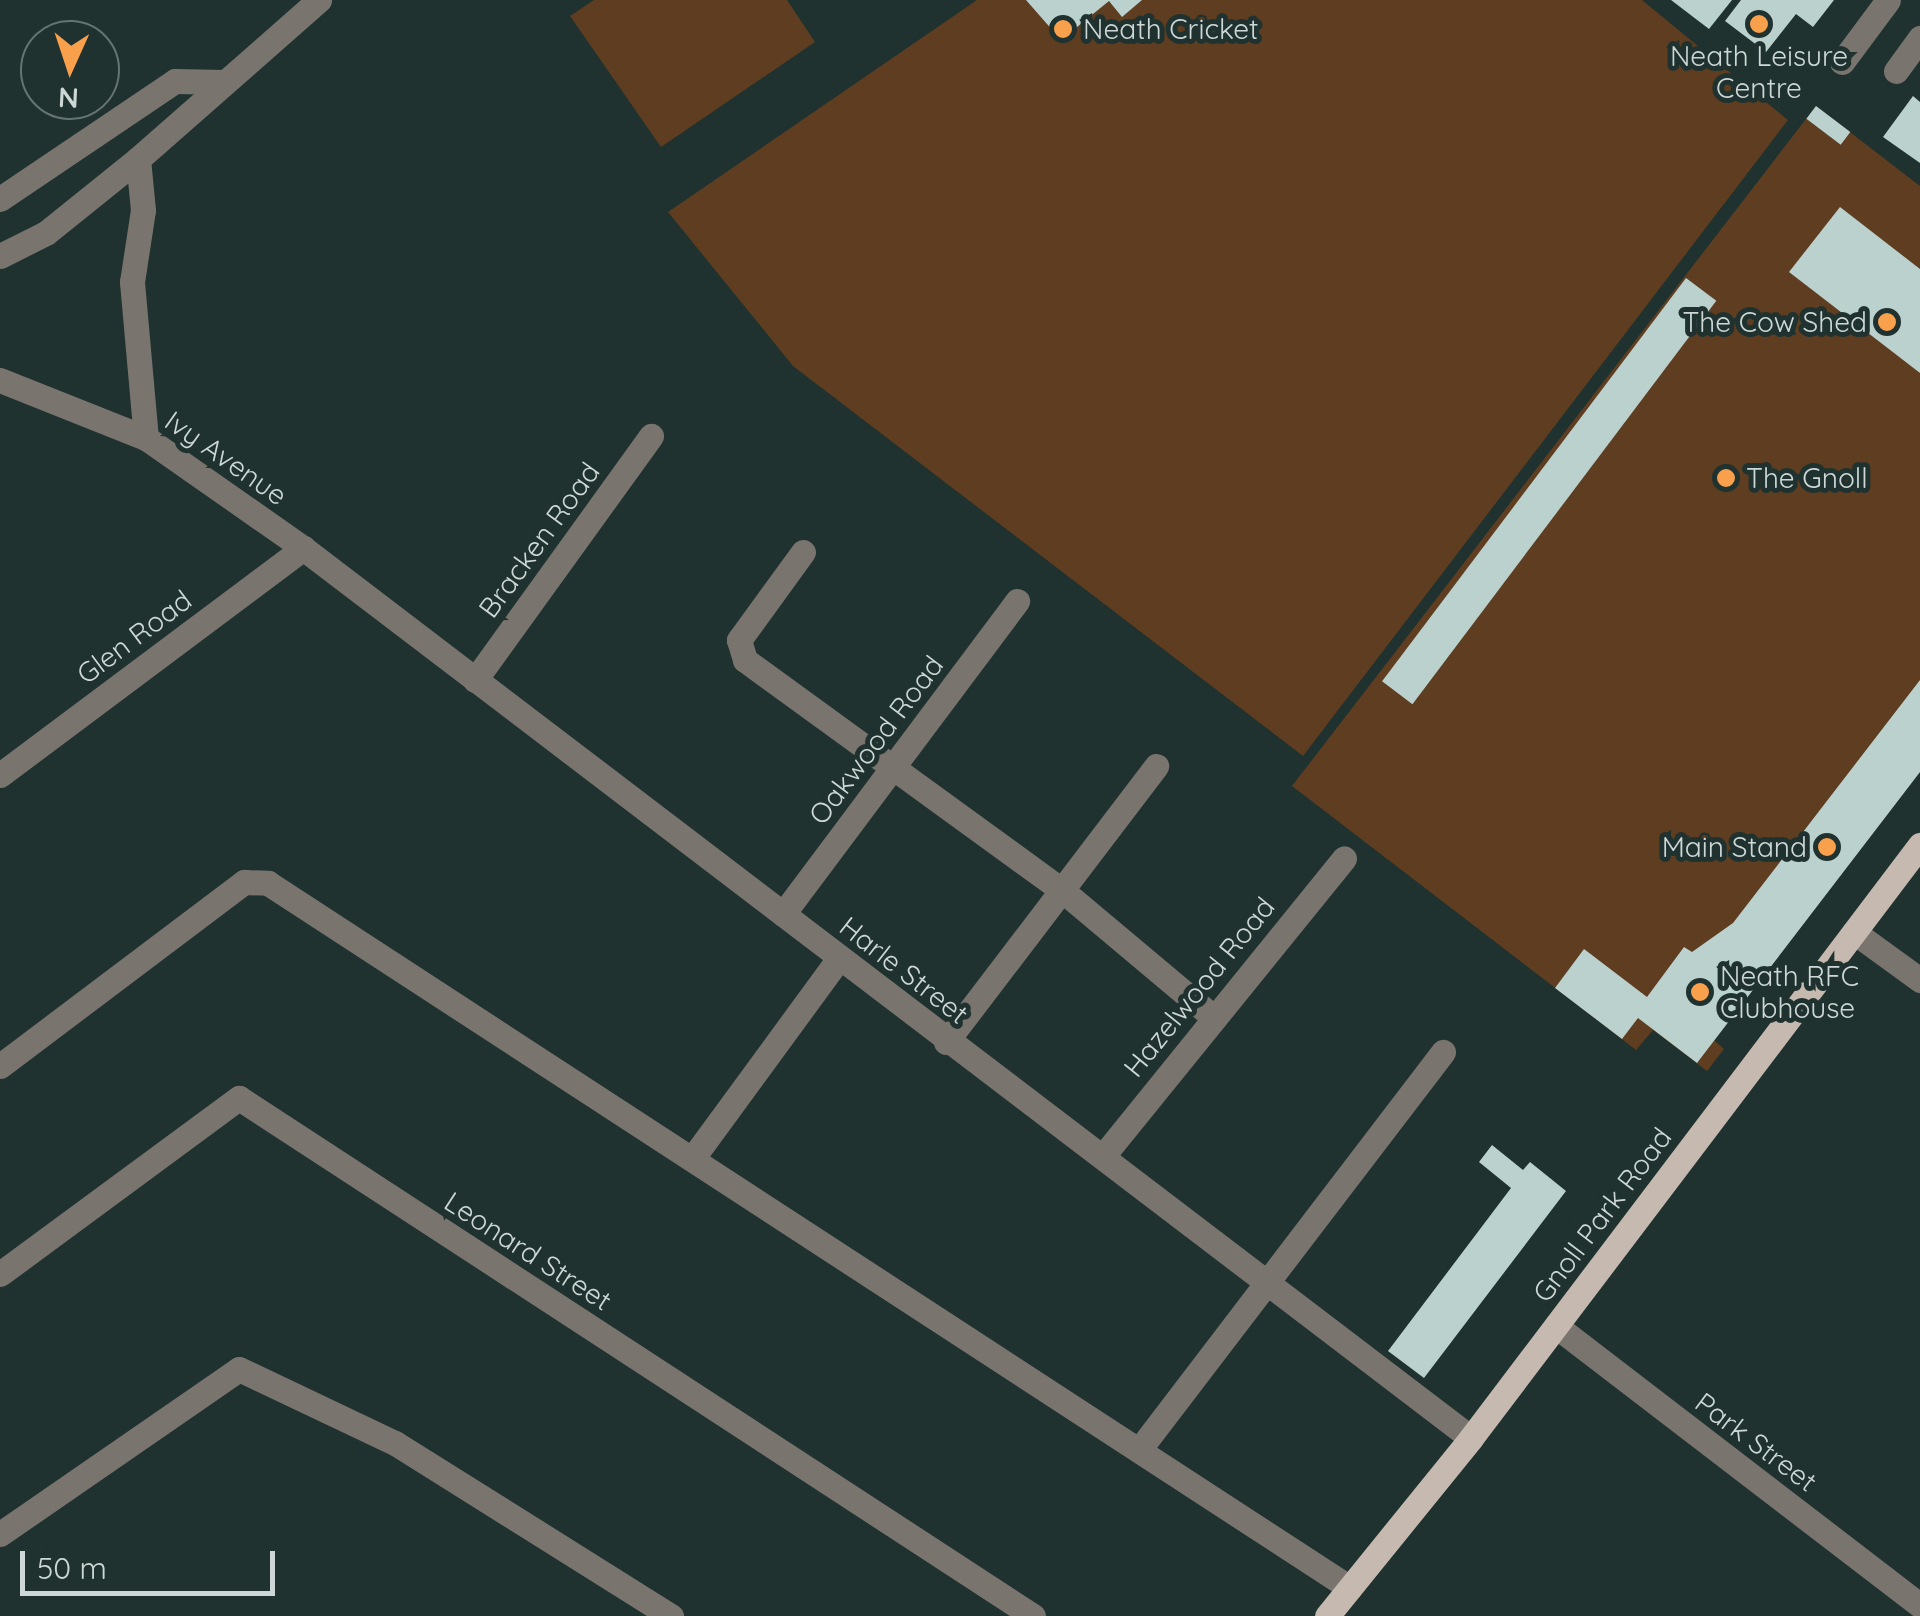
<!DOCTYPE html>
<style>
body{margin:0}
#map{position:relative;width:1920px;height:1616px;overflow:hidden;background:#1f322f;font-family:Quicksand,sans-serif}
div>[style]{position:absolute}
.green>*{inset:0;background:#5e3d20}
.building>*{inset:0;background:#bbd1ce;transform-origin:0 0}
.minor>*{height:25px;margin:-12.5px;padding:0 12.5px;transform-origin:12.5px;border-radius:12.5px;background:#7a746f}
.major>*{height:25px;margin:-12.5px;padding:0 12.5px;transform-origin:12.5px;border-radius:12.5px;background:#c6b9af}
.dots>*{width:28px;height:28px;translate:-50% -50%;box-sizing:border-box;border:5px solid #1f322f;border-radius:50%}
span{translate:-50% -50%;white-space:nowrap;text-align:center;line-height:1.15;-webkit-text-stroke:10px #1f322f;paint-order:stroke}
.poi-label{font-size:28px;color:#cdd8d6}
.left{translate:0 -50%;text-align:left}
.right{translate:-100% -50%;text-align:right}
.street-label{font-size:28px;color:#cdd8d6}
.north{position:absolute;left:20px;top:20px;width:100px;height:100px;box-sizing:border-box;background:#1f322f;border:2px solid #657472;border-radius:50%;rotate:183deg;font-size:28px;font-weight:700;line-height:40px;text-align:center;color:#cdd8d6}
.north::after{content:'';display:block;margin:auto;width:35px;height:45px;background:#f9a04c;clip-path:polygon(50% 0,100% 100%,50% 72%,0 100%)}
.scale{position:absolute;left:20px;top:1551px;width:255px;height:45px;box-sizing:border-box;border:5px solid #cdd8d6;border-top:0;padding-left:12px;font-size:30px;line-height:35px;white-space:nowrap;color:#cdd8d6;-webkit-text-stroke:8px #1f322f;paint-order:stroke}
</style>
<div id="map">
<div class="green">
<div style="clip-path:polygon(594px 0,787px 0,815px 42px,661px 147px,570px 16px)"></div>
<div style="clip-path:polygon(977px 0,1642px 0,1788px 120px,1303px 756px,793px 366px,668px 212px)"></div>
<div style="clip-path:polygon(1816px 106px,1920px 186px,1920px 772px,1714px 1040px,1724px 1049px,1707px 1071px,1653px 1030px,1636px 1050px,1292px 786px)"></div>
</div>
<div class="building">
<div style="clip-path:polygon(1026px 0,1142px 0,1122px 17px,1109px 1px,1061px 40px)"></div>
<div style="clip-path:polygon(1671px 0,1732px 0,1709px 29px)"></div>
<div style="clip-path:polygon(1741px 0,1834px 0,1813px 27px,1796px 14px,1766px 52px,1725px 21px)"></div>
<div style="clip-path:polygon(1913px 96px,1920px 102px,1920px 163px,1883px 137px)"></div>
<div style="left:1816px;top:106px;width:43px;height:16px;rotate:37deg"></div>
<div style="clip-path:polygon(1840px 207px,1920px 269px,1920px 373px,1789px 272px)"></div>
<div style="left:1686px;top:278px;width:38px;height:505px;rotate:37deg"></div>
<div style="clip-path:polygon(1920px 680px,1920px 772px,1697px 1063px,1638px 1018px,1622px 1039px,1555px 988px,1584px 949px,1647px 997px,1684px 947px,1692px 952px,1733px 923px)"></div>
<div style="clip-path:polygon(1492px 1145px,1523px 1170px,1530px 1162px,1566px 1191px,1424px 1378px,1388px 1351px,1511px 1188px,1479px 1162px)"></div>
</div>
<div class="minor">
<div style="left:1842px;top:62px;width:77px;rotate:-53.4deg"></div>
<div style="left:1896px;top:71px;width:41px;rotate:-54deg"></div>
<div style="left:138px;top:159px;width:51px;rotate:84.4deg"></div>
<div style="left:143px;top:210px;width:73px;rotate:98.7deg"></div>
<div style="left:132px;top:282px;width:157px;rotate:84.9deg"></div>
<div style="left:0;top:199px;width:211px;rotate:-34deg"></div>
<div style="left:175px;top:81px;width:49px;rotate:1.2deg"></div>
<div style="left:0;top:256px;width:51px;rotate:-26.6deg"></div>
<div style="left:46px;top:233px;width:118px;rotate:-38.8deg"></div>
<div style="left:138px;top:159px;width:241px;rotate:-41.3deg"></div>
<div style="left:0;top:380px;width:157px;rotate:21.7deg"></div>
<div style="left:146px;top:438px;width:192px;rotate:35deg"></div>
<div style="left:303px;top:548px;width:1468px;rotate:37.31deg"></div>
<div style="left:803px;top:552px;width:109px;rotate:126deg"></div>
<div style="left:739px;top:640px;width:21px;rotate:73deg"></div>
<div style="left:745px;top:660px;width:393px;rotate:36deg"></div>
<div style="left:1063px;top:891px;width:193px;rotate:40deg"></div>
<div style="left:475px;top:680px;width:301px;rotate:-54.2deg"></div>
<div style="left:0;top:775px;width:379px;rotate:-36.8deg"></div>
<div style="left:783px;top:914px;width:391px;rotate:-53.2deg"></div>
<div style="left:1854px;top:932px;width:82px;rotate:36deg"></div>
<div style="left:946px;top:1042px;width:347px;rotate:-52.7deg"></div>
<div style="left:0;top:1066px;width:306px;rotate:-37deg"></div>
<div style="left:244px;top:882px;width:24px;rotate:2deg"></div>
<div style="left:268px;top:883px;width:1291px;rotate:33.09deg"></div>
<div style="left:1103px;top:1156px;width:383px;rotate:-51deg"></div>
<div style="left:692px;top:1159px;width:249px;rotate:-53.8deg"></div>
<div style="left:0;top:1274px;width:297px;rotate:-36.4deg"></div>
<div style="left:239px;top:1098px;width:948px;rotate:33.12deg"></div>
<div style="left:1556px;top:1326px;width:459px;rotate:37.5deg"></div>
<div style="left:1139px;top:1450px;width:501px;rotate:-52.63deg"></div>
<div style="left:0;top:1534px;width:290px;rotate:-34.6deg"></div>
<div style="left:239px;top:1369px;width:173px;rotate:25.4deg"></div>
<div style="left:395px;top:1443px;width:326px;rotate:32.1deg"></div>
</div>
<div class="major">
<div style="left:1327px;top:1616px;width:229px;rotate:-51deg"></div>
<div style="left:1471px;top:1438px;width:744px;rotate:-52.87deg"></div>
</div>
<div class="dots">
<div style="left:1759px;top:24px;background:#f9a04c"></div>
<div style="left:1063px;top:29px;background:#f9a04c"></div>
<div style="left:1887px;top:322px;background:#f9a04c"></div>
<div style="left:1726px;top:478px;background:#f9a04c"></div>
<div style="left:1827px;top:847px;background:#f9a04c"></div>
<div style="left:1700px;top:992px;background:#f9a04c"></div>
</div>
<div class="poi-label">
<span class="left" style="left:1083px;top:29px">Neath Cricket</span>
<span style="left:1759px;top:72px">Neath Leisure<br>Centre</span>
<span class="right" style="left:1867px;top:322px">The Cow Shed</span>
<span class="left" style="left:1746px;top:478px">The Gnoll</span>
<span class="right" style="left:1807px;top:847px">Main Stand</span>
<span class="left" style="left:1720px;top:992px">Neath RFC<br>Clubhouse</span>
</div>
<div class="street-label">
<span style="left:226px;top:458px;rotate:35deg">Ivy Avenue</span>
<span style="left:539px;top:540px;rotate:-54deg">Bracken Road</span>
<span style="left:134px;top:637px;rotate:-37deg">Glen Road</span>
<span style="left:876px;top:740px;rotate:-53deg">Oakwood Road</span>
<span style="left:904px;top:970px;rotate:38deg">Harle Street</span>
<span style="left:1199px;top:987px;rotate:-51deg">Hazelwood Road</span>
<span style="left:1602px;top:1215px;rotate:-53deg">Gnoll Park Road</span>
<span style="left:528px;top:1251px;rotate:33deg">Leonard Street</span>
<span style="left:1756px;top:1442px;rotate:37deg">Park Street</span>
</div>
<div class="north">N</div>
<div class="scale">50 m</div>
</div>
